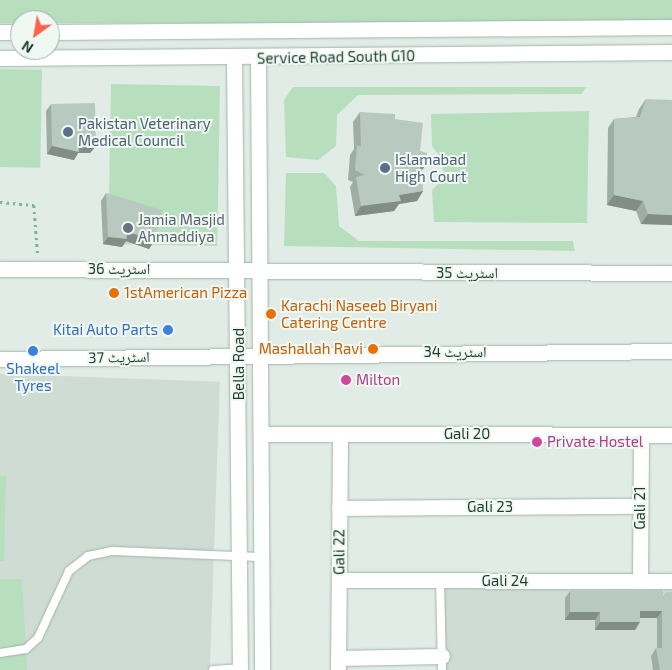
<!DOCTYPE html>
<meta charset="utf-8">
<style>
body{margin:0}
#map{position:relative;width:672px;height:670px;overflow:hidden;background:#e0ece5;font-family:"Exo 2","Noto Naskh Arabic",sans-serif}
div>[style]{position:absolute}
.built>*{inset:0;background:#cedcd4;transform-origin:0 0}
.green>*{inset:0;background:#b7dfbd;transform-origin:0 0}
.path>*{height:2.5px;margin-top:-1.25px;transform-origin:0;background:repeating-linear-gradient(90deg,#7db29b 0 2.5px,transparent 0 6.5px)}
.roads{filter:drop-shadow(0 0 1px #a2b4ac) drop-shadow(0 0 1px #a2b4ac)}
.service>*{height:8px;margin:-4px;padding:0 4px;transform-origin:4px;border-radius:4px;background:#fff}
.minor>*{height:15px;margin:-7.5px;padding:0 7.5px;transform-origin:7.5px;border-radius:7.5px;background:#fff}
.tertiary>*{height:15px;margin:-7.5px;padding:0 7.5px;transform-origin:7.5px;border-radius:7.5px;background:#fff}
.secondary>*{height:15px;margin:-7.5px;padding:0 7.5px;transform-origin:7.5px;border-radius:7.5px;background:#fff}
.wall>*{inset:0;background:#9eaea5}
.shaded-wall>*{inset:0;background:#818d86}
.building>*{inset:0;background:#b8cac0}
.dots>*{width:14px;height:14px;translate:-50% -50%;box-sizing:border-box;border:2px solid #f0f8f3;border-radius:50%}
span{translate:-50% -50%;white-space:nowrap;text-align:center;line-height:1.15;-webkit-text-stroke:4px #f0f8f3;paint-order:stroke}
.street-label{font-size:15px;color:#1f3e32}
.service-label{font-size:15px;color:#4e5e75}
.left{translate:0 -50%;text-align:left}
.worship-label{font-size:15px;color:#5b616d}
.food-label{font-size:15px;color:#c56008}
.right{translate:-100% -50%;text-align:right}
.shop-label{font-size:15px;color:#366cbe}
.hotel-label{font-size:15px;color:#b23c85}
.north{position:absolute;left:10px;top:10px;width:50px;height:50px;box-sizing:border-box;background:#f0f8f3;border:1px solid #9caea6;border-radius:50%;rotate:212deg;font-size:14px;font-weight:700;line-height:20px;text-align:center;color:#1f3e32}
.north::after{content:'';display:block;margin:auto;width:18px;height:22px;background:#fd634d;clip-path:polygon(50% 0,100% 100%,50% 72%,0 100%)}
</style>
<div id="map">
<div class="built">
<div style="left:0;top:374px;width:220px;height:296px;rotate:2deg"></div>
<div style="left:672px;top:583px;width:87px;height:227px;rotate:90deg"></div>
</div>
<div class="green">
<div style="left:0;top:0;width:672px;height:23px"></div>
<div style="left:0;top:69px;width:42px;height:98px;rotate:1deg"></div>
<div style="left:111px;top:84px;width:109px;height:160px;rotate:1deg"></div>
<div style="clip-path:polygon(293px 87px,587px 87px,581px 94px,358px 95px,337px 115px,336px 146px,318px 160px,286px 157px,284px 100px)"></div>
<div style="clip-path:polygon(589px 111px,587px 223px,434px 222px,432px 190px,444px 178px,441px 158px,432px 146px,431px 114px)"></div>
<div style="clip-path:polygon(286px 173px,324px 173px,336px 186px,339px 226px,359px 241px,573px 241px,575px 251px,284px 246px)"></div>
<div style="clip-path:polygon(0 476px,6px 476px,4px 561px,0 561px)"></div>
<div style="clip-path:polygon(0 579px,22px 579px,27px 670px,0 670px)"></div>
</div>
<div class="path">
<div style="left:0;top:202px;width:34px;rotate:5deg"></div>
<div style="left:34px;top:205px;width:52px;rotate:85.6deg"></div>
</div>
<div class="roads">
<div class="service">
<div style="left:440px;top:580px;width:90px;rotate:88.7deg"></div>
<div style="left:0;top:653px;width:26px;rotate:-9deg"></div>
<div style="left:26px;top:649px;width:16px;rotate:-43deg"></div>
<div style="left:38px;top:638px;width:74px;rotate:-65.2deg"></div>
<div style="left:69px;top:571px;width:24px;rotate:-38deg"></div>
<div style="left:88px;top:556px;width:25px;rotate:-12deg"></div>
<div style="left:112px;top:551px;width:149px;rotate:2.3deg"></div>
<div style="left:213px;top:670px;width:27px;rotate:-4deg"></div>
</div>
<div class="minor">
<div style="left:0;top:269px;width:672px;rotate:0.34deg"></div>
<div style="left:0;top:359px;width:672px;rotate:-0.68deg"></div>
<div style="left:261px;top:434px;width:411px;rotate:0.1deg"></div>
<div style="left:339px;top:508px;width:301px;rotate:-0.4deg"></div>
<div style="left:339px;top:580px;width:333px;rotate:0.2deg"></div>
<div style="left:640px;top:581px;width:146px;rotate:-89.6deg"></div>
<div style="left:338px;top:658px;width:104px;rotate:-1.1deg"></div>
<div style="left:338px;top:670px;width:236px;rotate:-89.5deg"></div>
</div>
<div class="tertiary">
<div style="left:234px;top:59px;width:611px;rotate:89.44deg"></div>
<div style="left:258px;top:59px;width:611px;rotate:89.62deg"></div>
</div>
<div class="secondary">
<div style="left:0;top:32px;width:20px"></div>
<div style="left:50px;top:32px;width:622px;rotate:-0.46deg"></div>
<div style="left:0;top:58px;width:672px;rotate:-0.51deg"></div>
</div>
</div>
<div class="wall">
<div style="clip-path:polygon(646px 99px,672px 225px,641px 224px,636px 211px,607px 205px,608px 128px,614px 119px,636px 117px,639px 109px)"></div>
<div style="clip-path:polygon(51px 104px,96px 146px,90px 153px,78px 153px,74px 160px,47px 154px,46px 111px)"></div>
<div style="clip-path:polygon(360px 112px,395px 119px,420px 151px,421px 172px,423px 191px,417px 201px,399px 204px,394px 211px,355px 216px,350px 187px,353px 182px,348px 180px,350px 155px,354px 149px,353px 122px)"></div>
<div style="clip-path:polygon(106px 193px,154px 241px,149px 249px,126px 241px,122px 247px,103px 244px,101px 201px)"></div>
<div style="clip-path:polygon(570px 591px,663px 597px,667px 592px,672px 670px,653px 670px,651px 656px,656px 648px,657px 648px,657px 618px,640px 618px,635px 630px,595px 630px,595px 620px,565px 620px,565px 598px)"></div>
</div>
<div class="shaded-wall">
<div style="clip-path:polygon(52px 146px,96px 146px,90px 153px,78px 153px,74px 160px,47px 154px)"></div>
<div style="clip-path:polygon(427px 163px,420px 173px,420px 165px)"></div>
<div style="clip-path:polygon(423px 191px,417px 201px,399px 204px,394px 211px,355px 216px,361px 206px,399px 195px)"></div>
<div style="clip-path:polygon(614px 195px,643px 201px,636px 211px,607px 205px)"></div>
<div style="clip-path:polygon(648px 214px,672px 215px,672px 225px,641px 224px)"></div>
<div style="clip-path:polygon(126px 231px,154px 241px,149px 249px,126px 241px,122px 247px,103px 244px,108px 237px)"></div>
<div style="clip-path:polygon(640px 611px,662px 611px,657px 618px,635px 618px)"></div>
<div style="clip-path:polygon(570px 612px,600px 612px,595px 620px,565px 620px)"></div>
<div style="clip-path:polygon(600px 622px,640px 622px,635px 630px,595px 630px)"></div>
</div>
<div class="building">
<div style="clip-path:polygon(646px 99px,672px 100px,672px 215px,648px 214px,643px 201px,614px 195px,614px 119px,640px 117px)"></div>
<div style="clip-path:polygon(95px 103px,96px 146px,79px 146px,79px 152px,52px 146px,51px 104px)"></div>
<div style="clip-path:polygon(360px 112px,395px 114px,395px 119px,423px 123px,420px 151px,427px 153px,427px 163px,420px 165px,423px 191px,399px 195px,401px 201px,361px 206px,356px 177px,364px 175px,355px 170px,357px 145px,361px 147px)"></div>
<div style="clip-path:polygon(106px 193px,162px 210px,154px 241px,126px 231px,127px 239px,108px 237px)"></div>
<div style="clip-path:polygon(663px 590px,663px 598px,667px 592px,672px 592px,672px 670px,660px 670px,656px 648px,662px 648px,662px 611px,640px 611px,640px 622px,600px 622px,600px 612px,570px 612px,570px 591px)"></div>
</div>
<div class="dots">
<div style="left:68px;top:132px;background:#5c6f8a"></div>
<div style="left:385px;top:168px;background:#5c6f8a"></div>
<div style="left:128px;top:228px;background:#6b7280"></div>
<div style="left:114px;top:293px;background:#e8710a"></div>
<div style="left:271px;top:314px;background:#e8710a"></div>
<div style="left:168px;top:330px;background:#3f7fe0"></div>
<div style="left:373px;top:349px;background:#e8710a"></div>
<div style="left:33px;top:351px;background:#3f7fe0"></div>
<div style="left:346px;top:380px;background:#d1479c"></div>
<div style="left:537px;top:442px;background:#d1479c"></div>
</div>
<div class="street-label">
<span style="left:336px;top:57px;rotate:-1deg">Service Road South G10</span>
<span style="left:119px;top:269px">اسٹریٹ 36</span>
<span style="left:467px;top:273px">اسٹریٹ 35</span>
<span style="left:455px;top:352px">اسٹریٹ 34</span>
<span style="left:119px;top:357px;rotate:-1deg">اسٹریٹ 37</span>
<span style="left:239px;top:364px;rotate:-90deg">Bella Road</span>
<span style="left:467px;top:434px">Gali 20</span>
<span style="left:490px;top:507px">Gali 23</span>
<span style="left:640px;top:508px;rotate:-90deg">Gali 21</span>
<span style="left:339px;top:552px;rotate:-90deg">Gali 22</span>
<span style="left:505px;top:581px">Gali 24</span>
</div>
<div class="service-label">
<span class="left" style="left:78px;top:132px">Pakistan Veterinary<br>Medical Council</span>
<span class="left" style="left:395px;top:168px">Islamabad<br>High Court</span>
</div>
<div class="worship-label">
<span class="left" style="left:138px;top:228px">Jamia Masjid<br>Ahmaddiya</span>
</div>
<div class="food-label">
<span class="left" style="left:124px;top:293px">1stAmerican Pizza</span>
<span class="left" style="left:281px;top:314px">Karachi Naseeb Biryani<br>Catering Centre</span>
<span class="right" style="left:363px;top:349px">Mashallah Ravi</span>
</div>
<div class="shop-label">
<span class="right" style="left:158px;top:330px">Kitai Auto Parts</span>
<span style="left:33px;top:377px">Shakeel<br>Tyres</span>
</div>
<div class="hotel-label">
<span class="left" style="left:356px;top:380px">Milton</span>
<span class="left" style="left:547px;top:442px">Private Hostel</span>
</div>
<div class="north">N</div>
</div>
